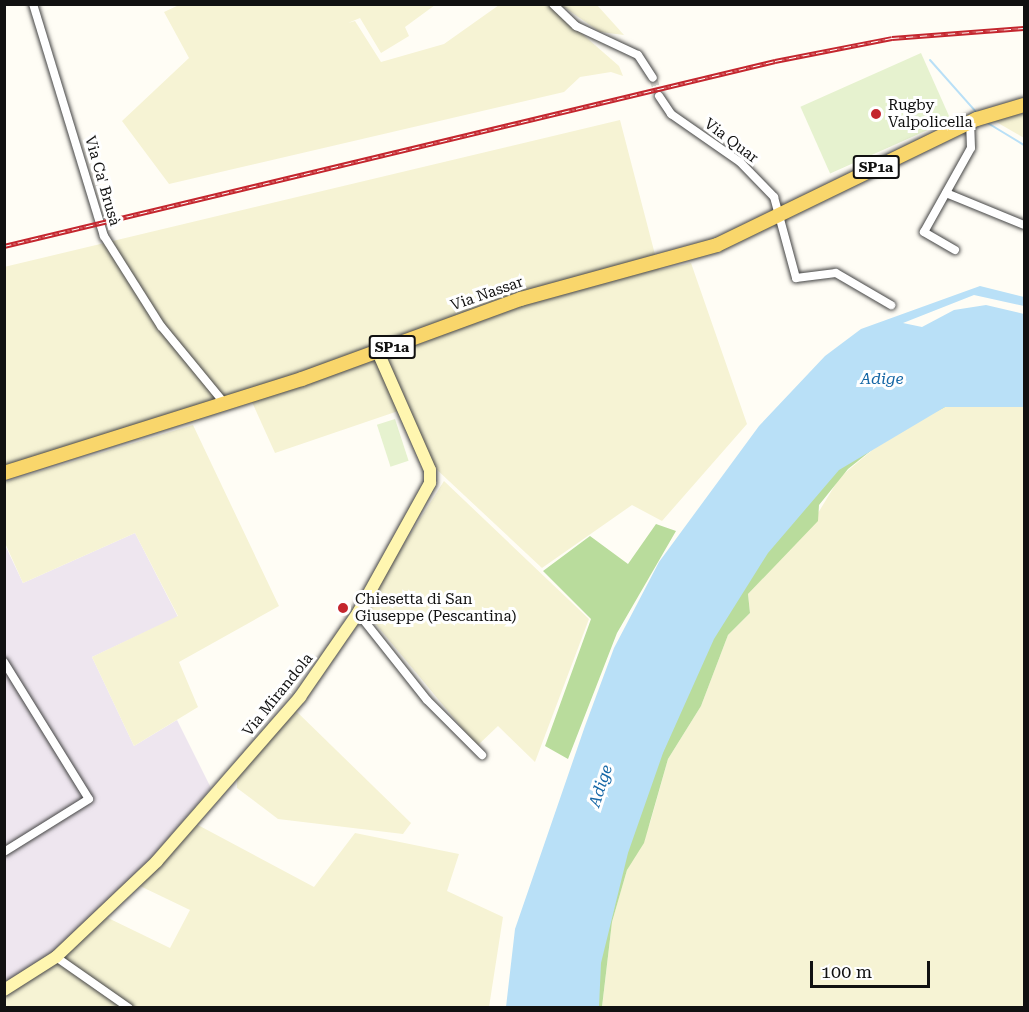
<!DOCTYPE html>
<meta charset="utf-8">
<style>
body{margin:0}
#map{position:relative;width:1029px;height:1012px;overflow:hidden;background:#fffdf5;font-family:"Roboto Serif",serif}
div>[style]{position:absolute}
.industrial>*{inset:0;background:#eee6ef}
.farmland>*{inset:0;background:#f6f3d4}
.forest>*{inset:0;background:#b9dc9c}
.pitch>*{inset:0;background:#e6f2cf;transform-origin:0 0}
.water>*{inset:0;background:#b9e0f7}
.stream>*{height:2px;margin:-1px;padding:0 1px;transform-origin:1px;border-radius:1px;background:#b9e0f7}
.street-tunnel>*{height:8px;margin-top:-4px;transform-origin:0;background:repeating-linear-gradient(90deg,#dbdad3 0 8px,transparent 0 12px)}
.roads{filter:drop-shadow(0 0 2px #444) drop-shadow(0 0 2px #444)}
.street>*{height:8px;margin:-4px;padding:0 4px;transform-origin:4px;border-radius:4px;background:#fff}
.secondary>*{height:12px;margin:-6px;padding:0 6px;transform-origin:6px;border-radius:6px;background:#fff6b0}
.primary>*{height:14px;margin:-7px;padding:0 7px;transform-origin:7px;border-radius:7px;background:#f9d66b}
.rail>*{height:4.5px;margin-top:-2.25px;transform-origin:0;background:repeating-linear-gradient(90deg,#fff 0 7px,#c4262e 0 14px);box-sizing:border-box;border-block:2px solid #c4262e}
.dots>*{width:16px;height:16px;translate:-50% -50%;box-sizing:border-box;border:3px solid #fff;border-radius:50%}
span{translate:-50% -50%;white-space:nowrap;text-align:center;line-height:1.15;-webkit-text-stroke:6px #fff;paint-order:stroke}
.shield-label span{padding:2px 4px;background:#fff;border:2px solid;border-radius:4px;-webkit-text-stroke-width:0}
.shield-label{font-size:14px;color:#111;font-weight:700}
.poi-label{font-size:15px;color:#111}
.left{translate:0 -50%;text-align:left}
.street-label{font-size:15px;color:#111}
.water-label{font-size:16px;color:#1768a6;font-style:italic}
.frame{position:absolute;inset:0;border:6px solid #111;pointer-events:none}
.scale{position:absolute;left:810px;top:961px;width:120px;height:27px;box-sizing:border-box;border:3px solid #111;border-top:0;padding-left:8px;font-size:18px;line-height:21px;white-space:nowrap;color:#111;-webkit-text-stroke:4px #fff;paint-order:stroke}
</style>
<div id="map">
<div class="industrial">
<div style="clip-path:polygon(135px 533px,178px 617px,92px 657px,134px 746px,177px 720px,211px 788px,116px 899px,37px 968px,4px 987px,4px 543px,23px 583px)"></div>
</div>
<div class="farmland">
<div style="clip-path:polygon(179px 5px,435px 5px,405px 27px,409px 36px,381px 53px,360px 18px,348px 23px,355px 21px,381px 62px,444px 44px,499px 5px,549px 5px,619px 66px,623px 76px,611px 72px,580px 77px,564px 92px,169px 184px,122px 121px,189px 58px,164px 12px)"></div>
<div style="clip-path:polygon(561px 5px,597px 5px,624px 35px,600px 32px)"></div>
<div style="clip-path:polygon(1024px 114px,1024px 138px,993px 120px,1007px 116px)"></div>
<div style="clip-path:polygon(620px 120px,659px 270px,691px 263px,747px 424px,662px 521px,632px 505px,542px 568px,434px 467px,407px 408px,275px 453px,247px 391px,5px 466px,4px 267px)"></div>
<div style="clip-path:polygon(1024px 394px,1024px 1007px,602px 1008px,612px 922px,627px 870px,650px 823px,668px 759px,701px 706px,728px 635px,750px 613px,748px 594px,807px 531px,840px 477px,888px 437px,947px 406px)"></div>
<div style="clip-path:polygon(193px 425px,279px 606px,179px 662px,198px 707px,134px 746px,92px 657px,178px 616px,135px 533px,23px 583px,5px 543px,5px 482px)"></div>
<div style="clip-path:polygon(444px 481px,589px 619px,535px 762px,498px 726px,477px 746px,369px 616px,371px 596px)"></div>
<div style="clip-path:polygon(295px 710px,411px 823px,403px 834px,278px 819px,237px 788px,237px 773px)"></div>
<div style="clip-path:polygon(196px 824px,314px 887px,355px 833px,459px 854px,447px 891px,503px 917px,489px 1007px,5px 1008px,4px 993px,106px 917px,170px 948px,190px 910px,140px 886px)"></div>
</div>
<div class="forest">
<div style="clip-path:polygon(947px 406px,888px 437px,848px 469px,819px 505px,818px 521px,748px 594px,750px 613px,728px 635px,701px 706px,668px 759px,644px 843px,627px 870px,612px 922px,602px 1007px,585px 1008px,612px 867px,744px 568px,881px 425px)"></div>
<div style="clip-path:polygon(656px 524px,676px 531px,617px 633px,568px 759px,545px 746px,591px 619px,543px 571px,590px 536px,628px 564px)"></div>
</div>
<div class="pitch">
<div style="left:921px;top:53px;width:73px;height:132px;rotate:66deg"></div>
<div style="left:395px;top:419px;width:44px;height:19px;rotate:72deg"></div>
</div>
<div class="water">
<div style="clip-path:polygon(980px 286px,1024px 297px,1024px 306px,974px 295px,903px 323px,922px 327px,954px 310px,986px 305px,1024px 314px,1024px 407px,945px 407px,839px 470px,768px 553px,714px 639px,663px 753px,628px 853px,601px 963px,599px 1007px,506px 1007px,515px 929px,585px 726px,614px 648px,659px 562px,759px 426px,825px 356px,861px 329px)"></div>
</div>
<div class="stream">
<div style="left:887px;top:4px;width:1px;rotate:90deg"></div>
<div style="left:930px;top:60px;width:72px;rotate:48.4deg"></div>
<div style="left:986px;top:122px;width:44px;rotate:31.2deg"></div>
</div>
<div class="street-tunnel">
<div style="left:653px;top:78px;width:19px;rotate:72deg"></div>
</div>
<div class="roads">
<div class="street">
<div style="left:33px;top:4px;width:243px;rotate:73deg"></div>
<div style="left:104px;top:236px;width:107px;rotate:57.7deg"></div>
<div style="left:161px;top:326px;width:101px;rotate:50.6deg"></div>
<div style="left:553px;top:4px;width:32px;rotate:44deg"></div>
<div style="left:576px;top:26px;width:68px;rotate:25.1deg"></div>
<div style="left:638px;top:55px;width:27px;rotate:57deg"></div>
<div style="left:659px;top:96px;width:22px;rotate:56deg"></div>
<div style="left:671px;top:114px;width:84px;rotate:34.8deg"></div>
<div style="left:740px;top:162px;width:49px;rotate:45.8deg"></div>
<div style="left:774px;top:197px;width:84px;rotate:74.8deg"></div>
<div style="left:796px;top:278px;width:40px;rotate:-7.1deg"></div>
<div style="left:836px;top:273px;width:64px;rotate:30.2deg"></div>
<div style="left:946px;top:193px;width:84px;rotate:22.3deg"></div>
<div style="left:955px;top:250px;width:36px;rotate:-150deg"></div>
<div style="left:924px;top:232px;width:96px;rotate:-60.8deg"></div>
<div style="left:971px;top:148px;width:26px;rotate:-92deg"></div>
<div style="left:358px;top:613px;width:111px;rotate:51.6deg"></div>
<div style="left:427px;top:700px;width:78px;rotate:45deg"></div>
<div style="left:4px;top:662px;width:161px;rotate:58.2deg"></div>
<div style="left:89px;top:799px;width:100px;rotate:148.1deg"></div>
<div style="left:56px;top:957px;width:89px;rotate:34.9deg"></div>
</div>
<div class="secondary">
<div style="left:4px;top:990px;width:62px;rotate:-32.4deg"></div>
<div style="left:56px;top:957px;width:139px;rotate:-43.5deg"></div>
<div style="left:157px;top:861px;width:218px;rotate:-48.9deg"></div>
<div style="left:300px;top:697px;width:102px;rotate:-55.4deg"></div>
<div style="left:358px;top:613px;width:149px;rotate:-61deg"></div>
<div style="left:430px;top:483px;width:13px;rotate:-90deg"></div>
<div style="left:430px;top:470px;width:129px;rotate:-113.8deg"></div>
</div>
<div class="primary">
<div style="left:4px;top:473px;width:312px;rotate:-17.5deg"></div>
<div style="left:302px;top:379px;width:233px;rotate:-20.1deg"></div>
<div style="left:521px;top:299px;width:203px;rotate:-15.4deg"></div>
<div style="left:717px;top:245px;width:289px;rotate:-25.9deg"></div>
<div style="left:977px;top:119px;width:49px;rotate:-16.6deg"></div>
</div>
</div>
<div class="rail">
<div style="left:4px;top:246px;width:793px;rotate:-13.49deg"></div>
<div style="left:775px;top:61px;width:119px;rotate:-11.1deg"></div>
<div style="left:892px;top:38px;width:132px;rotate:-4.3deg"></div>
</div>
<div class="dots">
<div style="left:876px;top:114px;background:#c4262e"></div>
<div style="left:343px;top:608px;background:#c4262e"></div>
</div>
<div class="shield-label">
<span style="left:876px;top:167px">SP1a</span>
<span style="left:392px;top:347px">SP1a</span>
</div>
<div class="poi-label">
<span class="left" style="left:888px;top:114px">Rugby<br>Valpolicella</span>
<span class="left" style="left:355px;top:608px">Chiesetta di San<br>Giuseppe (Pescantina)</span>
</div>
<div class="street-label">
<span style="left:731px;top:141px;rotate:37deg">Via Quar</span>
<span style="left:102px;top:181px;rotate:74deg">Via Ca' Brusà</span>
<span style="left:487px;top:294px;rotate:-19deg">Via Nassar</span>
<span style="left:278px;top:695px;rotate:-51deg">Via Mirandola</span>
</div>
<div class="water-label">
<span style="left:882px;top:379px">Adige</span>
<span style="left:601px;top:786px;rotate:-72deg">Adige</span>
</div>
<div class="frame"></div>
<div class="scale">100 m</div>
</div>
